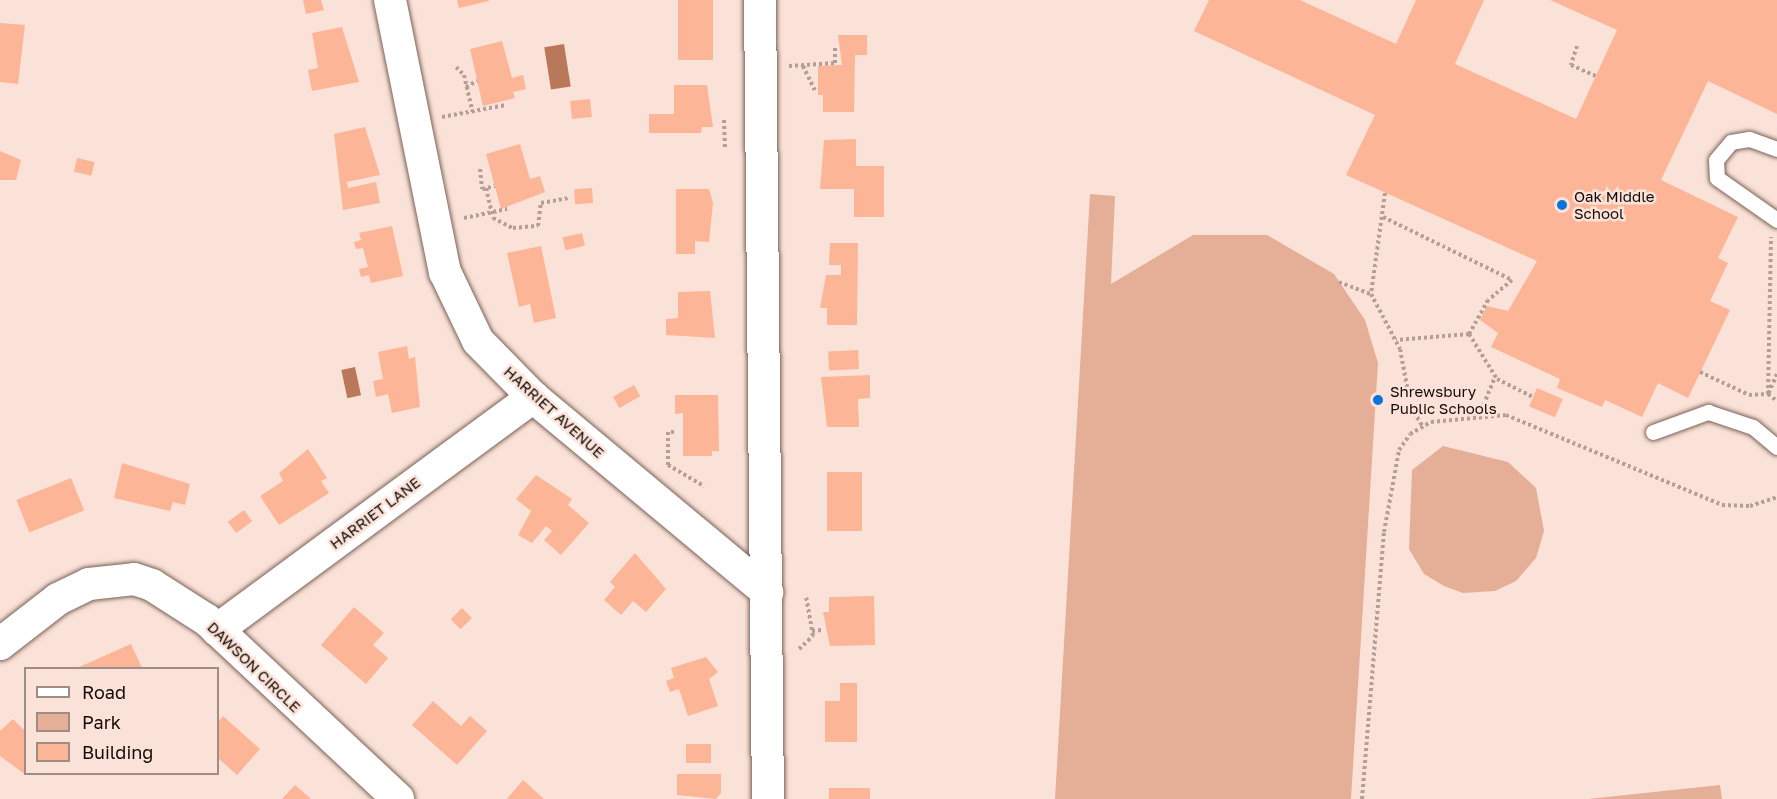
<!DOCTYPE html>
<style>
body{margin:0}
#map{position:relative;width:1777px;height:799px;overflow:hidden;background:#fbe2d8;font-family:"Golos Text",sans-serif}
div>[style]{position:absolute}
.green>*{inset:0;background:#e4ae97}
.water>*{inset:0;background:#ba785b;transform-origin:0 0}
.building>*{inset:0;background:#fcb596;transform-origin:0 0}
.path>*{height:4px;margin-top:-2px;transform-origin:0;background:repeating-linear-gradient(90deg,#b39f97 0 3px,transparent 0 6px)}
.roads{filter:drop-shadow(0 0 2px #7b6156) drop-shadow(0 0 2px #7b6156)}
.lane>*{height:15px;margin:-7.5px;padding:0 7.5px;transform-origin:7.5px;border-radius:7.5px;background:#fff}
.street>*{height:32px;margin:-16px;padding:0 16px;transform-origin:16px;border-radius:16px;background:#fff}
.dots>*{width:16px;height:16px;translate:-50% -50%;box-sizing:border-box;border:3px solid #fbe2d8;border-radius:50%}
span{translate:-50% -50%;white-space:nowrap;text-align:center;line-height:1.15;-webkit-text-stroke:5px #fbe2d8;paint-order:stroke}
.poi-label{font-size:15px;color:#140b07}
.left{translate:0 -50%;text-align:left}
.street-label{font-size:15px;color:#140b07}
.legend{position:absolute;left:24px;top:667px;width:195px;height:108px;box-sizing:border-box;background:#fbe2d8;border:2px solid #9f8c84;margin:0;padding:8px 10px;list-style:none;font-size:18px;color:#140b07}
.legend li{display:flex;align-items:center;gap:12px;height:30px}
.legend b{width:30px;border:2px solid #9f8c84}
</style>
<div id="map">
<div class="green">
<div style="clip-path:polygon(1090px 194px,1115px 196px,1111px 284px,1193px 235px,1267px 235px,1334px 274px,1365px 320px,1378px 363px,1351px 799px,1055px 799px)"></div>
<div style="clip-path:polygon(1443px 446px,1508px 462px,1536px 488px,1544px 531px,1536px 558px,1516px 581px,1495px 591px,1463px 593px,1444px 586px,1424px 574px,1409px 549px,1412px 470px)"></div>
<div style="clip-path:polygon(1720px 785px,1722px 799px,1588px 799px)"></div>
</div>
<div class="water">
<div style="left:564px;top:44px;width:43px;height:20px;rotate:81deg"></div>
<div style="left:355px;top:367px;width:29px;height:14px;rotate:78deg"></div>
</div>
<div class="building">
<div style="clip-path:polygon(303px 0,321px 0,324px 10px,306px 14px)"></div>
<div style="clip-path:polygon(457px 0,489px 0,489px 1px,459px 8px)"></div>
<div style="left:678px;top:0;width:35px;height:60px"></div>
<div style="clip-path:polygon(1209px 0,1300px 0,1396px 44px,1416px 0,1484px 0,1455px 64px,1576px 119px,1617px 30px,1550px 0,1777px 0,1777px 114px,1708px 81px,1661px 180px,1738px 217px,1718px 258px,1728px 263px,1710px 301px,1730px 310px,1688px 398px,1658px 383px,1642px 417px,1605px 400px,1602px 407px,1557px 388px,1560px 379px,1491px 347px,1498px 333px,1480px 320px,1487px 306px,1508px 311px,1537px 261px,1346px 175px,1375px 115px,1194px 31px)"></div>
<div style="clip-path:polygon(0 23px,25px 25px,18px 84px,0 82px)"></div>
<div style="clip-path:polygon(342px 27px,359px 82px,312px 91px,308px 70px,318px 68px,312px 33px)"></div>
<div style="clip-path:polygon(838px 35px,867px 35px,867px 55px,855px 55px,854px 112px,823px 112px,823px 95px,818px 95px,818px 66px,842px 65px)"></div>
<div style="clip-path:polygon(502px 41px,512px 78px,523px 75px,526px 89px,513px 92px,515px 98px,483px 106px,470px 49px)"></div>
<div style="clip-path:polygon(674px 85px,707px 85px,713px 127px,702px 127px,701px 133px,649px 133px,649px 114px,674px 114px)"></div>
<div style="left:590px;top:99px;width:18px;height:20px;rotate:84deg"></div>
<div style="clip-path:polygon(365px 127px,380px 175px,347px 182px,348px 188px,376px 182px,380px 203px,343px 210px,334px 134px)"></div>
<div style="clip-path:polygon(856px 139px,856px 166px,884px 166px,884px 217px,854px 217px,854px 189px,820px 189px,824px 140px)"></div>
<div style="clip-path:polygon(520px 144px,530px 179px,540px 176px,545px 192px,501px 209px,486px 154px)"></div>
<div style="clip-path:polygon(0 151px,21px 160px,16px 180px,0 180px)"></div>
<div style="left:77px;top:158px;width:18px;height:14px;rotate:13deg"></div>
<div style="left:592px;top:188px;width:15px;height:18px;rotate:86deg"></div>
<div style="clip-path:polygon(676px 189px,709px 189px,713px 203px,709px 242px,695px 241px,695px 254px,676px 254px)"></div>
<div style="clip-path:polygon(392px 226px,403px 276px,371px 283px,369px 275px,361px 277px,359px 269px,368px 267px,363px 248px,356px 249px,354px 242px,361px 240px,359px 233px)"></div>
<div style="left:582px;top:233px;width:13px;height:20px;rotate:77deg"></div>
<div style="clip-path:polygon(830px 243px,858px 243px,857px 325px,827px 325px,827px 308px,820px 308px,826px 275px,841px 275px,841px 265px,829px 265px)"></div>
<div style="clip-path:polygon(541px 246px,556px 318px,534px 323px,530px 304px,519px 307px,507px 253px)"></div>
<div style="clip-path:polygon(710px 291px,715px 338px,666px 335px,666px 319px,678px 318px,678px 292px)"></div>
<div style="clip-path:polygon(407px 346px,409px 359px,415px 357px,420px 407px,392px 413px,388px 394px,376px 397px,373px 381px,383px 379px,378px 352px)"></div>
<div style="left:858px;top:350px;width:19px;height:30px;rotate:87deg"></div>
<div style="clip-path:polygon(870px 375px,870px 398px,858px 399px,859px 427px,827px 427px,821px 377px)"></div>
<div style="left:634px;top:385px;width:13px;height:24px;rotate:61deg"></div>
<div style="left:1537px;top:388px;width:28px;height:20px;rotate:23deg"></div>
<div style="clip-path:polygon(675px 395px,718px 395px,719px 451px,712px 451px,712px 456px,683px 456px,683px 413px,675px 414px)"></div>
<div style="clip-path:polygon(308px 449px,327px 478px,321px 481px,329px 493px,279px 525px,260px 496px,283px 481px,279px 473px)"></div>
<div style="clip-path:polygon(122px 463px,190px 484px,185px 505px,173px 502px,170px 511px,114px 498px)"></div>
<div style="left:827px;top:472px;width:35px;height:59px"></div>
<div style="clip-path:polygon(536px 475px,572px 499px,568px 505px,589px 523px,561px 555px,544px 540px,552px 531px,546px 526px,532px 543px,518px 535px,531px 511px,516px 499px)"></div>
<div style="left:71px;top:478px;width:35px;height:59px;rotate:68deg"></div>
<div style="left:244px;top:510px;width:14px;height:20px;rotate:54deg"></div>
<div style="clip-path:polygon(635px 553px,666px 589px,646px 612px,633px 601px,621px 615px,604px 600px,615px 587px,610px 582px)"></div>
<div style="clip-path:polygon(874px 596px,875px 645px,830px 646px,823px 612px,829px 612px,829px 597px)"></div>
<div style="clip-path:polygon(354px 607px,384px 633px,373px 645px,388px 658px,366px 684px,321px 645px)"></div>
<div style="left:462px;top:608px;width:14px;height:16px;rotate:45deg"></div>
<div style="clip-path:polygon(131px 644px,142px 668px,77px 668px)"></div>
<div style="clip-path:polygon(706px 657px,718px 672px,709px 679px,718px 706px,688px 716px,679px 689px,670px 692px,666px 681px,674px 678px,671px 668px)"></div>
<div style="clip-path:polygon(840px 683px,857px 683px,857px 742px,825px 742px,825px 701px,840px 701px)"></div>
<div style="clip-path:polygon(433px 701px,461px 726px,470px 716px,487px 731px,457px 765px,412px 725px)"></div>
<div style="clip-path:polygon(223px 716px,260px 749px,237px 775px,218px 758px,218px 722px)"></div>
<div style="clip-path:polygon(13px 719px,26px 732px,26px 775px,0 756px,0 731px)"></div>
<div style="left:686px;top:744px;width:25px;height:19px"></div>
<div style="clip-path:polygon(677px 774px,721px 774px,721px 793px,716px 799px,677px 795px)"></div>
<div style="clip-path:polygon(523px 780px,544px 799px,507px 799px)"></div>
<div style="clip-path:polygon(295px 785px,311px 799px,282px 799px)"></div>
<div style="left:829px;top:788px;width:41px;height:11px"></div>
</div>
<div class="path">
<div style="left:1577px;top:46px;width:20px;rotate:108deg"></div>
<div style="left:1571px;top:65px;width:27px;rotate:24deg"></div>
<div style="left:789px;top:66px;width:46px;rotate:-3.7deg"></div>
<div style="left:835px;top:63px;width:16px;rotate:-90deg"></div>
<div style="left:803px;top:66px;width:30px;rotate:64deg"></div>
<div style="left:456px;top:67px;width:11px;rotate:45deg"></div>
<div style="left:464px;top:75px;width:37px;rotate:77deg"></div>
<div style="left:466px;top:87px;width:13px;rotate:-29deg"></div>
<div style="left:442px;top:117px;width:65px;rotate:-10.6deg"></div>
<div style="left:724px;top:120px;width:29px;rotate:88deg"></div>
<div style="left:480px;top:169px;width:20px;rotate:84deg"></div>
<div style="left:482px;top:189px;width:13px;rotate:-13deg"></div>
<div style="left:486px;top:188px;width:31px;rotate:77deg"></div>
<div style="left:493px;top:218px;width:22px;rotate:27deg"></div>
<div style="left:513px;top:228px;width:25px;rotate:-5deg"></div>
<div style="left:538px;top:226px;width:23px;rotate:-83deg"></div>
<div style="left:541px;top:203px;width:28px;rotate:-10deg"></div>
<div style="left:1385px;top:193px;width:102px;rotate:97.9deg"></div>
<div style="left:1371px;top:294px;width:62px;rotate:62.2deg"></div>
<div style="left:1400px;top:349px;width:59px;rotate:79.3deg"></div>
<div style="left:1411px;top:407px;width:23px;rotate:59deg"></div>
<div style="left:1383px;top:217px;width:144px;rotate:26deg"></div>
<div style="left:1512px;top:280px;width:31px;rotate:140deg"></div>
<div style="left:1488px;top:300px;width:39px;rotate:119deg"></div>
<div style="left:1469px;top:334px;width:73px;rotate:175.3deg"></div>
<div style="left:464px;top:218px;width:44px;rotate:-11.8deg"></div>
<div style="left:1339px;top:282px;width:34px;rotate:21deg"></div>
<div style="left:1469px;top:334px;width:53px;rotate:58.1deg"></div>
<div style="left:1497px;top:379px;width:40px;rotate:26.6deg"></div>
<div style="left:1700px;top:372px;width:54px;rotate:25.1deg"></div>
<div style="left:1749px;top:395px;width:19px;rotate:-3deg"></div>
<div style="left:1768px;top:394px;width:157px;rotate:-88.9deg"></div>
<div style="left:1777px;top:374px;width:22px;rotate:114deg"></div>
<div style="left:1768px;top:394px;width:11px;rotate:38deg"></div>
<div style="left:1479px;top:416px;width:42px;rotate:-67.7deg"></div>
<div style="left:674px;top:432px;width:6px;rotate:180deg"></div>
<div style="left:668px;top:432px;width:33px;rotate:90deg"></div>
<div style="left:668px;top:465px;width:42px;rotate:30.3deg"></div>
<div style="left:812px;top:631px;width:10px;rotate:-6deg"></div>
<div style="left:799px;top:649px;width:19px;rotate:-43deg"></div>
<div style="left:813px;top:636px;width:40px;rotate:-100deg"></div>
<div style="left:1362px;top:799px;width:268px;rotate:-85.3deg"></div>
<div style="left:1384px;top:532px;width:83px;rotate:-79.6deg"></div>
<div style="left:1399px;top:450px;width:19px;rotate:-55deg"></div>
<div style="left:1410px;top:434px;width:24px;rotate:-30deg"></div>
<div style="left:1431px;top:422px;width:75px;rotate:-5.3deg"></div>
<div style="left:1506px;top:415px;width:234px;rotate:22.6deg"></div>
<div style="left:1722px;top:505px;width:28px;rotate:2deg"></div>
<div style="left:1750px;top:506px;width:28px;rotate:-18deg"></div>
</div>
<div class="roads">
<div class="lane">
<div style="left:1777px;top:149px;width:30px;rotate:-160deg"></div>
<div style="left:1749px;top:139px;width:18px;rotate:171deg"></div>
<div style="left:1731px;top:142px;width:23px;rotate:130deg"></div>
<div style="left:1716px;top:160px;width:18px;rotate:87deg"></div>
<div style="left:1717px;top:178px;width:73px;rotate:35deg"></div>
<div style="left:1653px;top:432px;width:59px;rotate:-20deg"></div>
<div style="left:1708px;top:412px;width:47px;rotate:18.4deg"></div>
<div style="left:1753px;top:427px;width:31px;rotate:40deg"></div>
</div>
<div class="street">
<div style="left:390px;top:0;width:278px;rotate:78.6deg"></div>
<div style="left:445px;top:272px;width:76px;rotate:64.4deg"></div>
<div style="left:478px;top:341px;width:78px;rotate:45.5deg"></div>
<div style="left:533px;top:397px;width:305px;rotate:39.8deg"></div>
<div style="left:760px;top:0;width:799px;rotate:89.43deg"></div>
<div style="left:217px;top:630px;width:393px;rotate:-36.4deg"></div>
<div style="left:0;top:644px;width:73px;rotate:-37.8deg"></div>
<div style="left:58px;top:599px;width:34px;rotate:-26deg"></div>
<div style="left:89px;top:584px;width:45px;rotate:-6.3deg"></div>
<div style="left:134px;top:579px;width:19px;rotate:18deg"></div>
<div style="left:152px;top:585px;width:65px;rotate:32.5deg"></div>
<div style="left:207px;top:620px;width:262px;rotate:43.1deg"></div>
</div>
</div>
<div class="dots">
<div style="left:1562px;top:205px;background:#0b74dc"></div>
<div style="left:1378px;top:400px;background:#0b74dc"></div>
</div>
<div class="poi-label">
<span class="left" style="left:1574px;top:205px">Oak Middle<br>School</span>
<span class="left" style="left:1390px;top:400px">Shrewsbury<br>Public Schools</span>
</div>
<div class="street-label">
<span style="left:554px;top:412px;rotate:42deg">HARRIET AVENUE</span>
<span style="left:375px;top:513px;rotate:-37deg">HARRIET LANE</span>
<span style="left:254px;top:667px;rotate:44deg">DAWSON CIRCLE</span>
</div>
<ul class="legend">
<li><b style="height:8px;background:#fff"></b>Road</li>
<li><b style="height:16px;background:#e4ae97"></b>Park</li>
<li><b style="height:16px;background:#fcb596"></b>Building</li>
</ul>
</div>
